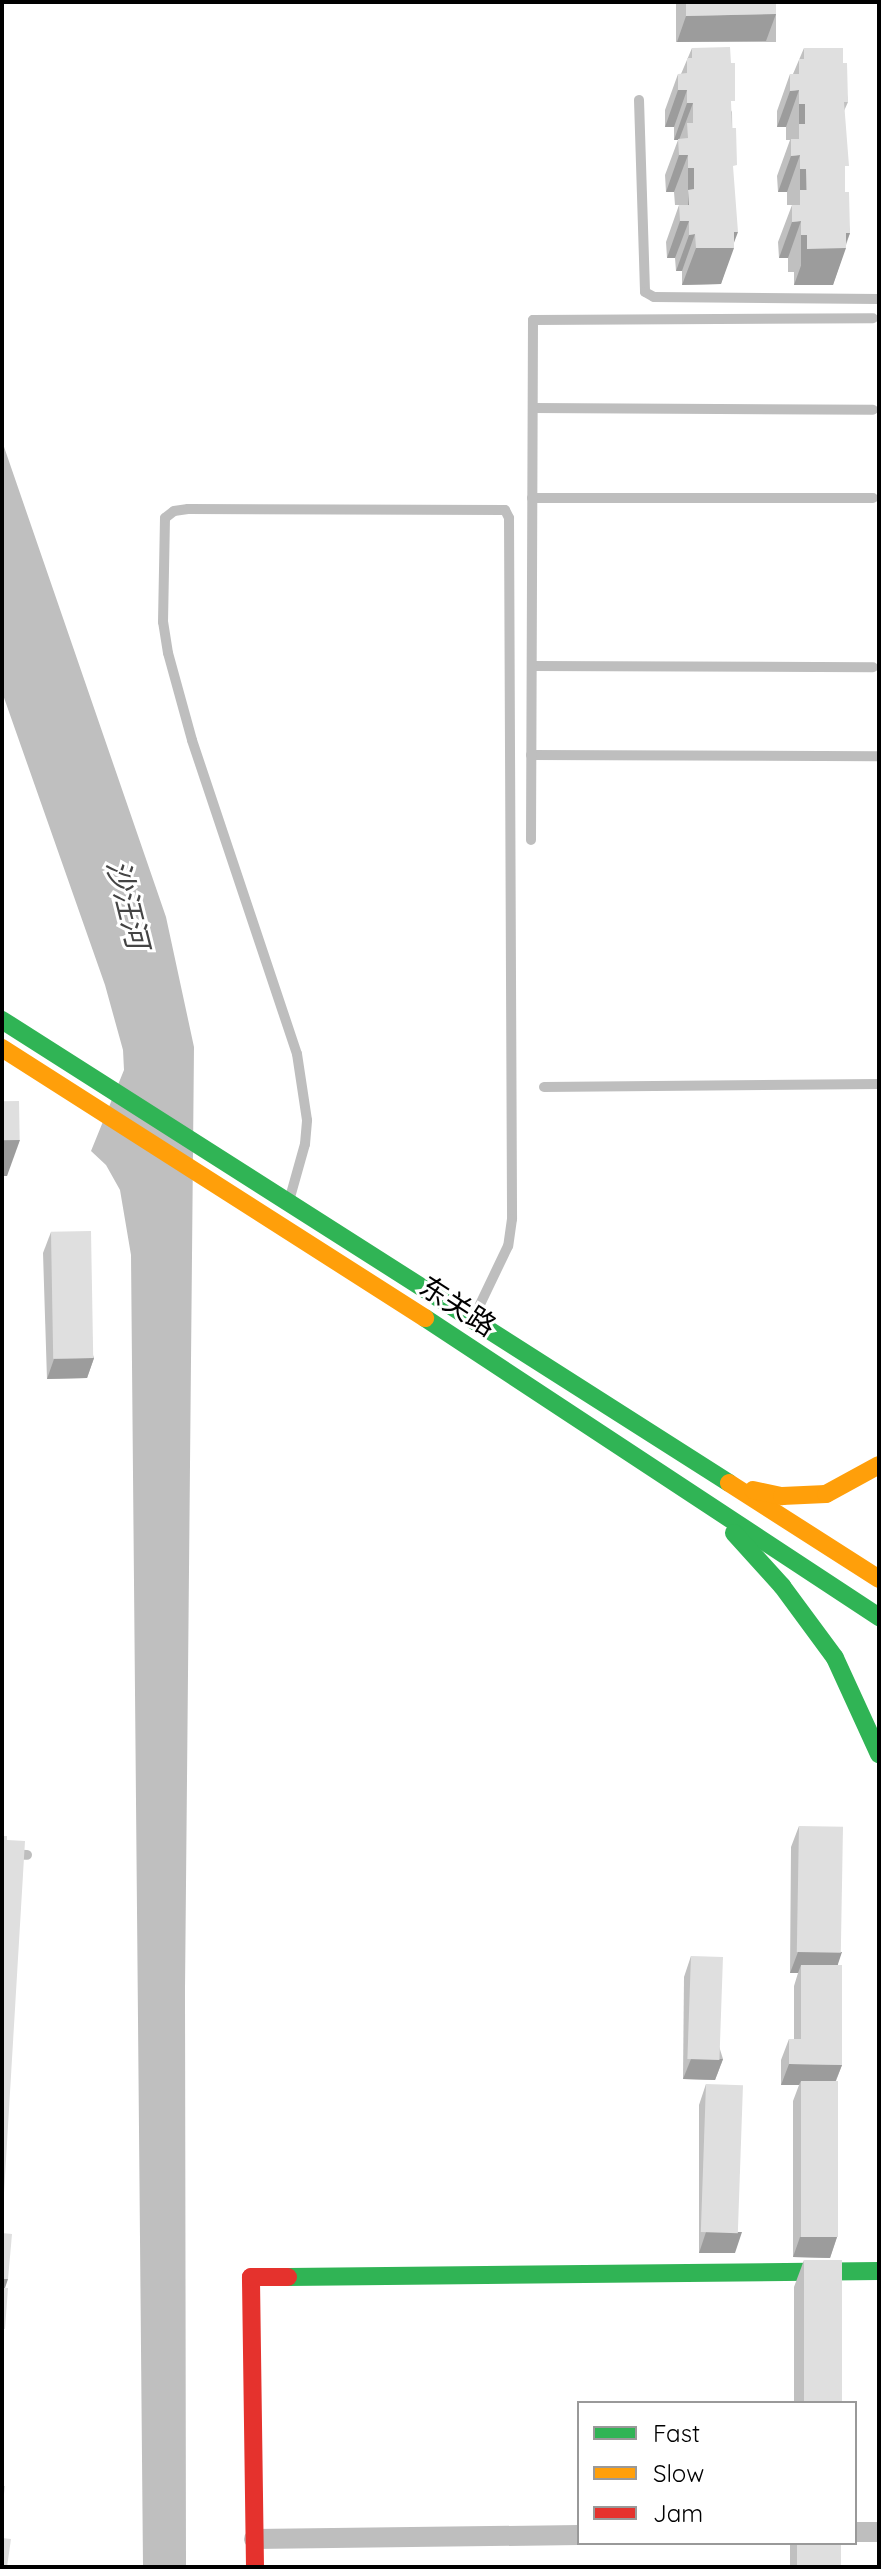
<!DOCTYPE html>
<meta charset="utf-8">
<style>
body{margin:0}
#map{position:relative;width:881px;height:2569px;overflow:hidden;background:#fff;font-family:Quicksand,"Noto Sans SC",sans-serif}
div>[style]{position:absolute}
.water>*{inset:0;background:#bfbfbf}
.lane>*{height:10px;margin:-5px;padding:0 5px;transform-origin:5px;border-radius:5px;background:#bebebe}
.street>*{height:20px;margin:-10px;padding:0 10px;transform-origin:10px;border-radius:10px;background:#bebebe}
.fast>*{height:18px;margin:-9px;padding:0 9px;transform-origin:9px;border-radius:9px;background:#30b455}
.slow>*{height:18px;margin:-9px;padding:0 9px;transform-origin:9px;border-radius:9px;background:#ff9f0a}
.jam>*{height:18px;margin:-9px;padding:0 9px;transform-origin:9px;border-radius:9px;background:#e5322d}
.wall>*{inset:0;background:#c0c0c0;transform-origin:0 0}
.shaded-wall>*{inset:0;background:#9c9c9c;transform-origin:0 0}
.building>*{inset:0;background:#dfdfdf;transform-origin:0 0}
span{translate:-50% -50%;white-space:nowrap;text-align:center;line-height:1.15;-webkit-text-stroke:6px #fff;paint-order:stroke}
.street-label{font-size:28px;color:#000}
.water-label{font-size:30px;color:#444;font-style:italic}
.frame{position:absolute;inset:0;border:4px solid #000;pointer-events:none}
.legend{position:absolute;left:577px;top:2401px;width:280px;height:144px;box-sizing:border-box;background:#fff;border:2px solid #999;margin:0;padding:10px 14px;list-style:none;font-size:24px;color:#000}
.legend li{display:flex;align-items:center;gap:16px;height:40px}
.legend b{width:40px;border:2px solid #999}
</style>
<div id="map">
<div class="water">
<div style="clip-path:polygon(2px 441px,166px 917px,194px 1047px,185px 1989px,186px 2567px,143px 2567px,131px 1255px,120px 1190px,106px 1165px,91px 1151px,124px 1070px,123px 1050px,105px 985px,2px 692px)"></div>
</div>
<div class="lane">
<div style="left:639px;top:100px;width:192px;rotate:88.2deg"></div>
<div style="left:645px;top:292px;width:10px;rotate:29deg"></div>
<div style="left:654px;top:297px;width:225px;rotate:0.5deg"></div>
<div style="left:533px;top:408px;width:340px;rotate:0.3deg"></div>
<div style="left:532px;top:498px;width:341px"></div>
<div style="left:532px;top:666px;width:341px;rotate:0.2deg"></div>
<div style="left:531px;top:755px;width:348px;rotate:0.2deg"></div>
<div style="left:531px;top:840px;width:520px;rotate:-89.78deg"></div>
<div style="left:533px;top:320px;width:340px;rotate:-0.3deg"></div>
<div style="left:544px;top:1087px;width:335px;rotate:-0.5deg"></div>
<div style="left:289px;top:1201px;width:59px;rotate:-74.3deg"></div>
<div style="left:305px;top:1144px;width:24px;rotate:-85deg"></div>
<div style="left:307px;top:1120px;width:67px;rotate:-98.6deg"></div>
<div style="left:297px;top:1054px;width:331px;rotate:-108.5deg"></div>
<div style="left:192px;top:740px;width:90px;rotate:-105.4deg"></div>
<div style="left:168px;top:653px;width:31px;rotate:-99deg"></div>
<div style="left:163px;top:622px;width:104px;rotate:-88.9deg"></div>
<div style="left:165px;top:518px;width:11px;rotate:-38deg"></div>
<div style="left:174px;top:511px;width:14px;rotate:-8deg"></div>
<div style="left:188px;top:509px;width:317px;rotate:0.2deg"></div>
<div style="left:505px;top:510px;width:9px;rotate:63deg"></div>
<div style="left:509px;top:518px;width:701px;rotate:89.75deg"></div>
<div style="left:512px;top:1219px;width:27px;rotate:98deg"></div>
<div style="left:508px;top:1246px;width:81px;rotate:115.6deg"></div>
<div style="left:2px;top:1854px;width:25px;rotate:2deg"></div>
</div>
<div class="street">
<div style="left:855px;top:2532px;width:24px"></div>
<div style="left:254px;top:2539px;width:325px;rotate:-0.7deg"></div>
</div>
<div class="fast">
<div style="left:2px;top:1020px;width:862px;rotate:32.49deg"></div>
<div style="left:425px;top:1318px;width:544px;rotate:33.37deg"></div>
<div style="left:734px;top:1533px;width:72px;rotate:47.8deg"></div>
<div style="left:782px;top:1586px;width:89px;rotate:53.6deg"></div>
<div style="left:835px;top:1658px;width:106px;rotate:65.4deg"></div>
<div style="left:288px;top:2277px;width:591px;rotate:-0.58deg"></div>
</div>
<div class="slow">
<div style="left:2px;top:1048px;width:502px;rotate:32.55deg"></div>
<div style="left:729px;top:1483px;width:178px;rotate:32.6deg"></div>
<div style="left:753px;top:1490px;width:30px;rotate:12deg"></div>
<div style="left:782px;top:1496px;width:44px;rotate:-2.6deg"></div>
<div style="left:826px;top:1494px;width:60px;rotate:-28.7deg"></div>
</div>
<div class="jam">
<div style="left:255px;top:2567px;width:290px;rotate:-90.8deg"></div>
<div style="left:251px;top:2277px;width:37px"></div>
</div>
<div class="wall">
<div style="left:676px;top:2px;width:100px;height:40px"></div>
<div style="clip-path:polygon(692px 48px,732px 112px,734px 242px,721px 284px,682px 285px,682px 271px,676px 271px,675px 258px,667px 258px,666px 242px,679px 205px,675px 205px,674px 192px,666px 192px,665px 175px,678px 140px,674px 140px,674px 127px,665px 127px,665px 110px,678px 74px,681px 74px)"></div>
<div style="clip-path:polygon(804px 48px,843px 63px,848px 102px,844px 111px,845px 192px,850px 233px,833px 285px,794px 285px,794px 272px,788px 272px,788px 258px,779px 258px,778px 242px,792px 205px,787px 205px,787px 192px,778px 192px,777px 176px,790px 140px,786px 140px,786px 127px,777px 127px,777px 111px,790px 74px,793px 74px)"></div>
<div style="clip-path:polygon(51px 1232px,94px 1358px,87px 1378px,47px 1379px,43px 1253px)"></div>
<div style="clip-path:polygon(799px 1826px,838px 1965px,842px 2065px,836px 2081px,837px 2237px,830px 2258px,793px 2257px,793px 2101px,799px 2085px,781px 2085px,781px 2060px,789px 2039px,794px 2039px,794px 1986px,798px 1973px,790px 1973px,791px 1847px)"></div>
<div style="clip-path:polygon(691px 1956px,723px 2059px,715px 2080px,683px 2079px,684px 1977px)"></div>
<div style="clip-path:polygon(706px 2084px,735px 2253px,699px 2253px,699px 2105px)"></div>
<div style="clip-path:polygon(804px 2260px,842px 2403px,794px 2403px,794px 2287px)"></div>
<div style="left:790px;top:2543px;width:51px;height:24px"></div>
</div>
<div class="shaded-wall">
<div style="clip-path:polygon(776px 14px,766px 41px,677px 42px,686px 16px)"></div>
<div style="clip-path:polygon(678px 90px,687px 90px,674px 127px,665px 127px)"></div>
<div style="clip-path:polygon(799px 90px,786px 127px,777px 127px,790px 91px)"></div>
<div style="clip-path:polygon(687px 103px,693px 103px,679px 140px,674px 140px)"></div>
<div style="left:799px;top:104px;width:6px;height:38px"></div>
<div style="clip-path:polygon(679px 155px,688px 155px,674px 192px,666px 192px)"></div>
<div style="clip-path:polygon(800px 155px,787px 192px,778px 192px,791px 156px)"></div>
<div style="left:688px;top:168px;width:6px;height:39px"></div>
<div style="left:800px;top:169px;width:6px;height:38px"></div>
<div style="clip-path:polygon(680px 221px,689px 221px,675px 258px,667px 258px)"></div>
<div style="clip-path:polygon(801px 221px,788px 258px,779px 258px,792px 222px)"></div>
<div style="clip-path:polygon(734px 232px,738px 232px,732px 248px,734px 248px,721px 284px,682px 285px,696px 248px)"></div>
<div style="clip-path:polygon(846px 233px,850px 233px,844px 248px,846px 248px,833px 285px,794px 285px,807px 249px)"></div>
<div style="clip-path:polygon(695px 234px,682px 271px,676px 271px,689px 235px)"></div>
<div style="left:801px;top:235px;width:6px;height:39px"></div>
<div style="clip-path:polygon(2px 1140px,20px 1140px,7px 1176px,2px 1176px)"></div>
<div style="clip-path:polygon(94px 1358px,87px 1378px,47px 1379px,54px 1359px)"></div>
<div style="clip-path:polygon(798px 1952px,842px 1952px,835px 1973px,801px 1965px,798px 1973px,790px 1973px)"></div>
<div style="clip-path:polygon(691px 2059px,723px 2059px,715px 2080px,683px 2079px)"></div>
<div style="clip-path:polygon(789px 2064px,842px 2065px,834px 2085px,801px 2081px,799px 2085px,781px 2085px)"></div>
<div style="clip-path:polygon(706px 2232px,742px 2232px,735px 2253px,699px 2253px)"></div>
<div style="clip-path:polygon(800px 2237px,837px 2237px,830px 2258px,793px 2257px)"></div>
<div style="clip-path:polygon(2px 2279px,8px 2279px,2px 2297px)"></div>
</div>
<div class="building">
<div style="clip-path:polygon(686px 2px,776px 2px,776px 14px,686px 16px)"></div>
<div style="clip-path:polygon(730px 47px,731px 63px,735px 63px,735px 101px,731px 101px,732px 128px,736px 128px,737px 165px,733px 166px,738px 232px,734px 232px,734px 248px,696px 248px,695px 234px,689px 235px,689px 221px,680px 221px,679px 205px,689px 205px,688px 190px,694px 189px,694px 168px,688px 168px,688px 155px,679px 155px,678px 139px,688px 138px,687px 123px,693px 123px,693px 103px,687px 103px,687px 90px,678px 90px,678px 74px,687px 73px,687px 58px,692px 58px,692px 48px)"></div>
<div style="clip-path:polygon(804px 48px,843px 48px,843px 63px,847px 63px,848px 102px,844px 102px,849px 166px,845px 166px,845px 192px,849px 192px,850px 233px,846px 233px,846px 248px,807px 249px,807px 235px,801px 235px,801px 221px,792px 222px,792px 205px,800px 205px,800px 190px,807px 190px,806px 169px,800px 169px,800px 155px,791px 156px,791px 139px,799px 139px,799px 124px,805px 124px,805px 104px,799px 104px,799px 90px,790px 91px,790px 74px,799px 74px,799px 59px,804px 59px)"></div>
<div style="left:19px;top:1101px;width:39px;height:17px;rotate:89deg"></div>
<div style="left:91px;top:1231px;width:127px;height:40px;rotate:89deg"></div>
<div style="left:799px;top:1826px;width:44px;height:126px;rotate:1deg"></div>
<div style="clip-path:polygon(2px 1836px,7px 1836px,7px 1840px,25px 1841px,4px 2193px,2px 2192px)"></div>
<div style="left:691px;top:1956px;width:32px;height:103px;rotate:2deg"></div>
<div style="clip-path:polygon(801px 1965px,842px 1965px,842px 2065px,789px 2064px,789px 2039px,801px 2039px)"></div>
<div style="left:801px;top:2081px;width:37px;height:156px"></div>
<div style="left:706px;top:2084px;width:37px;height:148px;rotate:2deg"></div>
<div style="clip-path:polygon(2px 2233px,12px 2234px,8px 2279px,2px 2279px)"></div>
<div style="left:804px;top:2260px;width:38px;height:143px"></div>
<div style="clip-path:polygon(2px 2288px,8px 2288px,5px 2329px,2px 2329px)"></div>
<div style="clip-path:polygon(2px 2339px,4px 2340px,2px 2372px)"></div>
<div style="clip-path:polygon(2px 2486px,5px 2486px,2px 2510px)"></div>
<div style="clip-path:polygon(2px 2538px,11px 2539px,7px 2567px,2px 2567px)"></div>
<div style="left:797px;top:2543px;width:44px;height:24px"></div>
</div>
<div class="street-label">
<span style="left:458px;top:1306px;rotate:33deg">东关路</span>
</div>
<div class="water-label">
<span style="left:128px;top:904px;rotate:76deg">沙汪河</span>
</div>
<div class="frame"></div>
<ul class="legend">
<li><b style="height:10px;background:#30b455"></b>Fast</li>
<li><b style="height:10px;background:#ff9f0a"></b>Slow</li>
<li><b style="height:10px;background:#e5322d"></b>Jam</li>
</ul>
</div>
